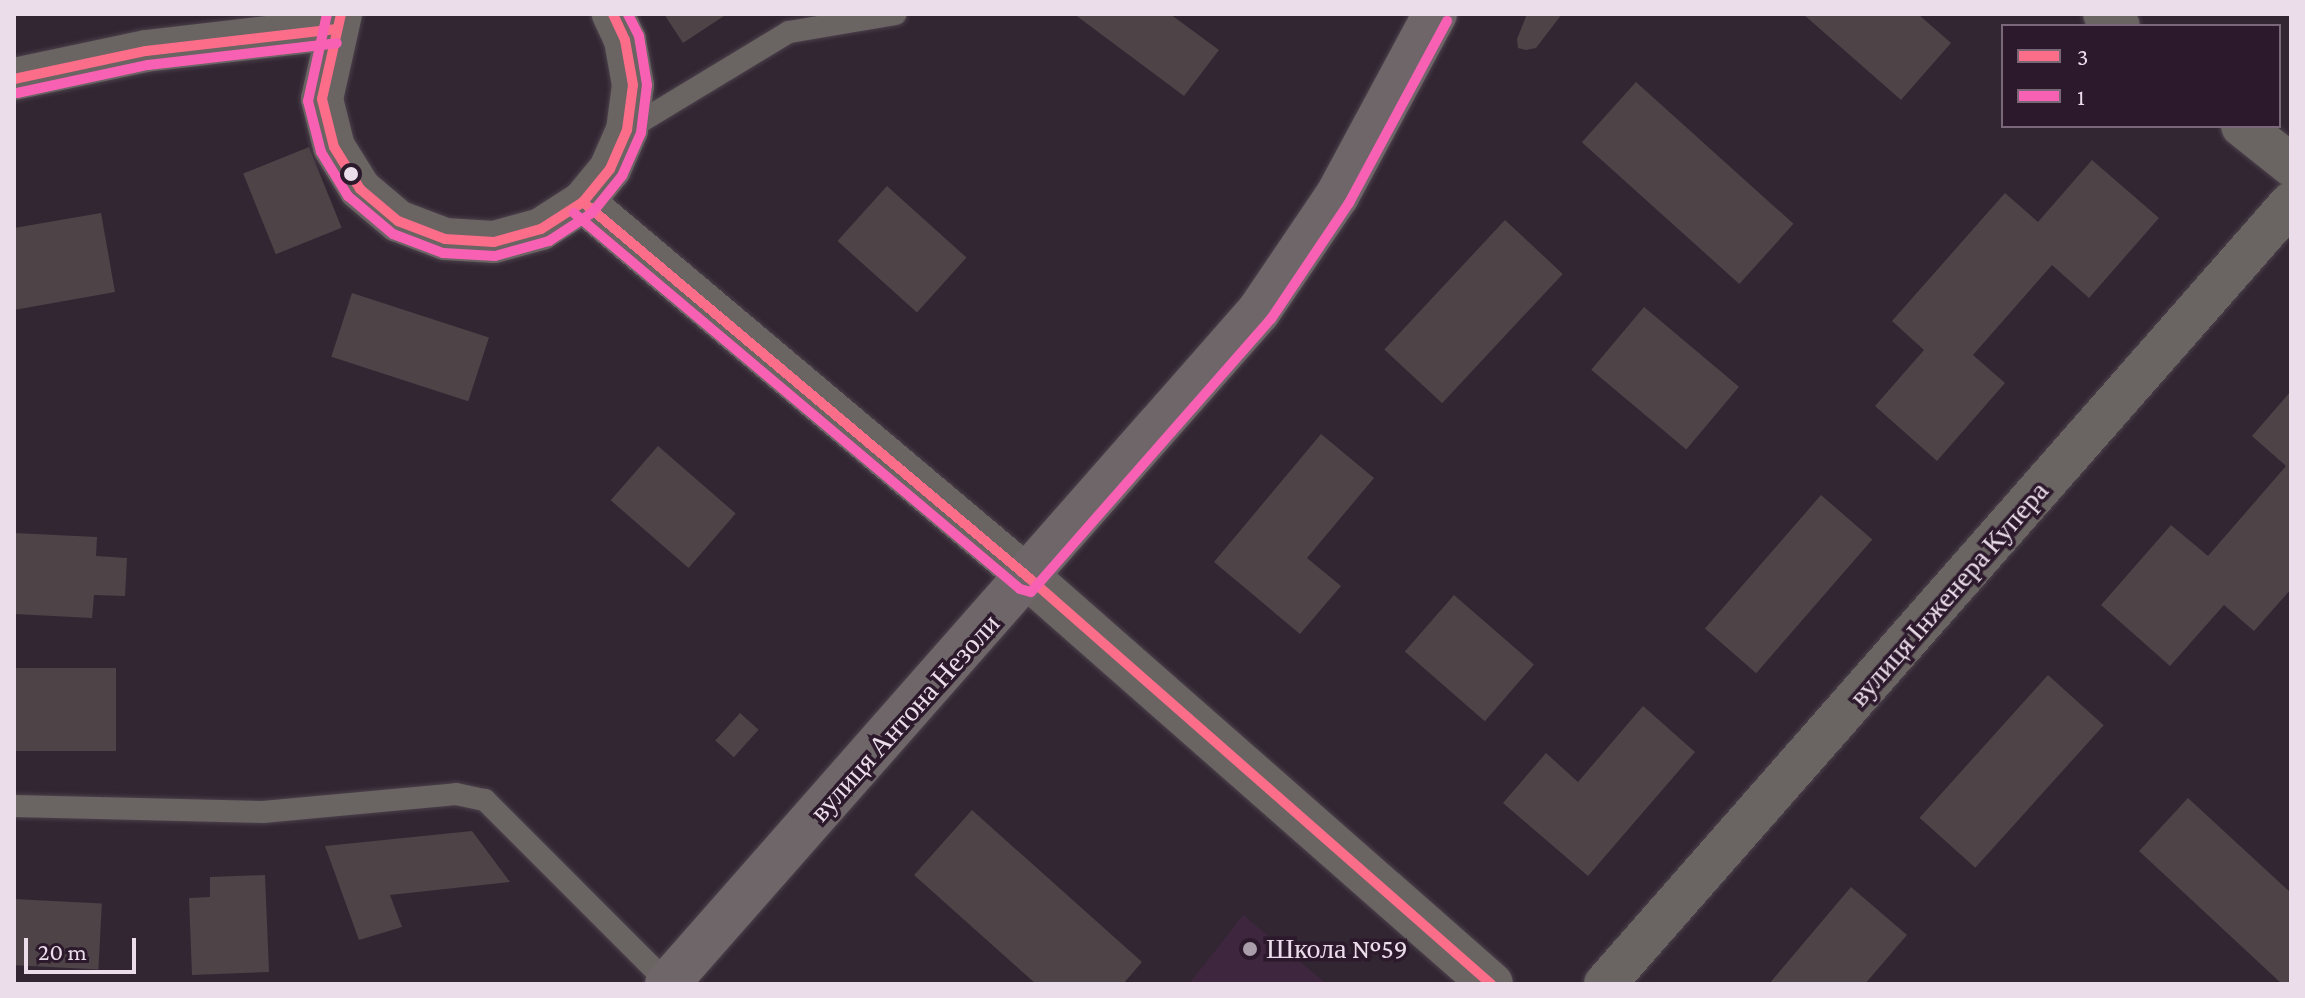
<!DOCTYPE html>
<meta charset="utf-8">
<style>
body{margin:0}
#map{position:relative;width:2305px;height:998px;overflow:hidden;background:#322632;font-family:"Crimson Pro",serif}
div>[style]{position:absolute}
.built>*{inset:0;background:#3e273e}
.building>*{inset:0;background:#4e4347;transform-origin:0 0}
.roads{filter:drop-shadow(0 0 2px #4b414b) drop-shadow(0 0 2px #4b414b)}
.service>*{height:22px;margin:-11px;padding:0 11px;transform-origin:11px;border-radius:11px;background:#6a6463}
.minor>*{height:42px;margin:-21px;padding:0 21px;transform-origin:21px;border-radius:21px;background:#6a6463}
.tertiary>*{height:44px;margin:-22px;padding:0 22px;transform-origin:22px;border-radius:22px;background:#6a6463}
.secondary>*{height:44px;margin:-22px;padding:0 22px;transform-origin:22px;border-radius:22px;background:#6e6668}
.bus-1>*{height:10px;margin:-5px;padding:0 5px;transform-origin:5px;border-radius:5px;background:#fb6d88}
.bus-2>*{height:10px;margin:-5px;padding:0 5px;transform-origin:5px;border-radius:5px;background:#f860b3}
.dots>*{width:22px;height:22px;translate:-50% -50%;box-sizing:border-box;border:4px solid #2c192c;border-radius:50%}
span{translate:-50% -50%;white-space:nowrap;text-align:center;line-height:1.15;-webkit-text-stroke:7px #2c192c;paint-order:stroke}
.street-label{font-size:28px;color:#ebdeea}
.poi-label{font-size:28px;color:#ebdeea}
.left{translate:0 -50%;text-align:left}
.frame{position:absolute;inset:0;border:16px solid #ebdeea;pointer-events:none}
.legend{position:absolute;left:2001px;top:24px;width:280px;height:104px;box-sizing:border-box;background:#2c192c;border:2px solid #786878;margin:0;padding:10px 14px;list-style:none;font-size:24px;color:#ebdeea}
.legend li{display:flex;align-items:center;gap:16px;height:40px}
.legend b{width:40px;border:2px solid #786878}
.scale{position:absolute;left:24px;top:938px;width:112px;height:36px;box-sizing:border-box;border:4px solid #ebdeea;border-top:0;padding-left:10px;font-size:24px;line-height:28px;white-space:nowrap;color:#ebdeea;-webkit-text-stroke:6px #2c192c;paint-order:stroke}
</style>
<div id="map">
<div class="built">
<div style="clip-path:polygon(1243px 915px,1327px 984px,1189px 984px)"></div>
</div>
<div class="building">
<div style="clip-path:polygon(664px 14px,727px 14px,683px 43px)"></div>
<div style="clip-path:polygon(1074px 14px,1170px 14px,1219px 50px,1184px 96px)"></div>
<div style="clip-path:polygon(1527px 14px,1562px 14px,1536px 48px,1526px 50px,1518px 48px,1517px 39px)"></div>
<div style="clip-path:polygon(1803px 14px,1918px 14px,1951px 43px,1901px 100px)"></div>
<div style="left:1636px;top:82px;width:212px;height:81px;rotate:42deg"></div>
<div style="left:309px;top:147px;width:87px;height:71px;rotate:68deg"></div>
<div style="clip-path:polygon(2092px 160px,2159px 218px,2089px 298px,2052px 265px,1973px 355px,2005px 383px,1937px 461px,1875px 406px,1924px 350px,1892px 321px,2005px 193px,2038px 222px)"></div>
<div style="left:887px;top:186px;width:107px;height:74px;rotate:42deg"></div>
<div style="clip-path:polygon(101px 213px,115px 292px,14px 310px,14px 228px)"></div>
<div style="left:1505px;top:220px;width:79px;height:177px;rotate:43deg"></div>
<div style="left:352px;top:293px;width:144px;height:67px;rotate:18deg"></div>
<div style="left:1644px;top:307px;width:124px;height:82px;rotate:40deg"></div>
<div style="clip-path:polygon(2291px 391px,2291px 589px,2254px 631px,2224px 605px,2170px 666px,2101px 605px,2171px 525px,2208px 556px,2286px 466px,2252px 436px)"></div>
<div style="clip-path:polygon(1321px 434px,1374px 478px,1307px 558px,1341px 586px,1300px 634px,1214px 562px)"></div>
<div style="left:658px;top:446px;width:103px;height:72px;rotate:41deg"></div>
<div style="left:1821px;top:495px;width:68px;height:177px;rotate:41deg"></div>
<div style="clip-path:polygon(14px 533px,97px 537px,96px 556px,127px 558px,125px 596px,94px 595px,92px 618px,14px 614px)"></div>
<div style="left:1454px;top:595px;width:106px;height:75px;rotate:41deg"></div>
<div style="left:14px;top:668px;width:102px;height:83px"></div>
<div style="left:2048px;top:675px;width:75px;height:192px;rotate:42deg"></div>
<div style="clip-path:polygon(1643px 706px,1695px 752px,1588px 876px,1503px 803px,1546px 753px,1578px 782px)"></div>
<div style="left:740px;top:713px;width:25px;height:37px;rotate:42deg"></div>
<div style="clip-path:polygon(2188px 798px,2291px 893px,2291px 984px,2282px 984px,2139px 851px)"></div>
<div style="clip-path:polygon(972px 810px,1142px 962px,1123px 984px,1036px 984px,914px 875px)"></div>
<div style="clip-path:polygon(472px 831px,510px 882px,390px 895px,402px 927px,359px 940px,325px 846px)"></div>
<div style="clip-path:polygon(265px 875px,269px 972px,192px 975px,189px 898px,210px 897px,210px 877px)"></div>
<div style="clip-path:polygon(1851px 887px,1907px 935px,1865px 984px,1769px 984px)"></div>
<div style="left:14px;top:899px;width:88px;height:66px;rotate:3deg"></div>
</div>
<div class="roads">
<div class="service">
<div style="left:627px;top:130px;width:189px;rotate:-31.2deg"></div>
<div style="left:789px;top:32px;width:108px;rotate:-9.6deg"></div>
<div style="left:14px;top:806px;width:249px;rotate:1.4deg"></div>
<div style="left:263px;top:812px;width:194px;rotate:-5.3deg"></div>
<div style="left:456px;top:794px;width:30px;rotate:12deg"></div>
<div style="left:485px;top:800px;width:259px;rotate:45deg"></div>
</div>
<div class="minor">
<div style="left:341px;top:14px;width:87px;rotate:102.6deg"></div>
<div style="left:322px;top:99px;width:49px;rotate:76deg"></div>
<div style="left:334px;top:147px;width:49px;rotate:58.2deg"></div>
<div style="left:360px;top:189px;width:50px;rotate:40.1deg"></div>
<div style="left:398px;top:221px;width:50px;rotate:21deg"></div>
<div style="left:445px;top:239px;width:49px;rotate:3.5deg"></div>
<div style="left:494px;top:242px;width:49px;rotate:-15.5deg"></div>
<div style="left:541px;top:229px;width:50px;rotate:-32.7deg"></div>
<div style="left:583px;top:202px;width:43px;rotate:-50.7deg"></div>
<div style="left:610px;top:169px;width:43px;rotate:-66.4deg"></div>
<div style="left:627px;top:130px;width:45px;rotate:-82.4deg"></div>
<div style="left:633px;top:85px;width:46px;rotate:-100.1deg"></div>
<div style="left:625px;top:40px;width:29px;rotate:-115deg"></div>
<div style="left:2104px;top:14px;width:19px;rotate:39deg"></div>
<div style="left:14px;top:79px;width:135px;rotate:-12deg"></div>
<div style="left:146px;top:51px;width:190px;rotate:-6.6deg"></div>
<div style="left:2242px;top:126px;width:63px;rotate:38.5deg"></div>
<div style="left:583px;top:202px;width:583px;rotate:40.13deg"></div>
<div style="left:1605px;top:984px;width:1039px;rotate:-48.71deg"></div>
</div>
<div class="tertiary">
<div style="left:1029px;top:578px;width:615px;rotate:41.31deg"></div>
</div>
<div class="secondary">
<div style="left:667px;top:984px;width:896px;rotate:-48.66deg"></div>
<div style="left:1259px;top:311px;width:139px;rotate:-55.9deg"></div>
<div style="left:1337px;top:196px;width:207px;rotate:-61.7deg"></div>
</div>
</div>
<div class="bus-1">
<div style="left:341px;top:14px;width:87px;rotate:102.6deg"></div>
<div style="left:322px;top:99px;width:49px;rotate:76deg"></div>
<div style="left:334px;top:147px;width:49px;rotate:58.2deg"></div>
<div style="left:360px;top:189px;width:50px;rotate:40.1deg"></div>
<div style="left:398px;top:221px;width:50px;rotate:21deg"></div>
<div style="left:445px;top:239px;width:49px;rotate:3.5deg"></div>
<div style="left:494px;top:242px;width:49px;rotate:-15.5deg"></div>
<div style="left:541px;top:229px;width:50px;rotate:-32.7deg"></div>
<div style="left:583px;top:202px;width:43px;rotate:-50.7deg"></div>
<div style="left:610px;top:169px;width:43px;rotate:-66.4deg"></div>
<div style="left:627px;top:130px;width:45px;rotate:-82.4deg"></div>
<div style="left:633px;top:85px;width:46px;rotate:-100.1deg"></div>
<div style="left:625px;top:40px;width:29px;rotate:-115deg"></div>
<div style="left:14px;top:79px;width:135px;rotate:-12deg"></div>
<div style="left:146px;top:51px;width:190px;rotate:-6.6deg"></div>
<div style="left:583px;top:202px;width:583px;rotate:40.13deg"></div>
<div style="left:1029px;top:578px;width:615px;rotate:41.31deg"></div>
</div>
<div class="bus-2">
<div style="left:327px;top:14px;width:89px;rotate:102.3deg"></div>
<div style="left:308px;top:101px;width:53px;rotate:75.7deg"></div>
<div style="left:321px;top:152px;width:52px;rotate:58.5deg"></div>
<div style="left:348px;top:196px;width:59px;rotate:40.2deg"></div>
<div style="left:393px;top:234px;width:53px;rotate:20.8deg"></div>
<div style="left:443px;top:253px;width:52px;rotate:3.3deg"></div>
<div style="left:495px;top:256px;width:56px;rotate:-15.5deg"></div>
<div style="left:549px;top:241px;width:51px;rotate:-33.1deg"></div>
<div style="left:592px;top:213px;width:48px;rotate:-51deg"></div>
<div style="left:622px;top:176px;width:47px;rotate:-66.2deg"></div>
<div style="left:641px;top:133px;width:48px;rotate:-82.9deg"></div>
<div style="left:647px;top:85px;width:50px;rotate:-99.3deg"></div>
<div style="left:639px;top:36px;width:25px;rotate:-117deg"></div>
<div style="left:17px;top:93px;width:134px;rotate:-12.1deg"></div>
<div style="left:148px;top:65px;width:190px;rotate:-6.6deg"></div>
<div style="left:574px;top:213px;width:583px;rotate:40.13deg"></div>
<div style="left:1020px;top:589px;width:11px;rotate:15deg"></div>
<div style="left:1031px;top:592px;width:363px;rotate:-48.7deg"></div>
<div style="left:1271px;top:319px;width:140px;rotate:-56.1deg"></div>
<div style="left:1349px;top:203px;width:207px;rotate:-61.7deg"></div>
</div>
<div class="dots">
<div style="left:351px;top:174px;background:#ebdeea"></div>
<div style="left:1250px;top:949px;background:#aa9eaa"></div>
</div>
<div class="street-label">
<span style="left:1949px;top:594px;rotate:-49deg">вулиця Інженера Купера</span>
<span style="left:905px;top:718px;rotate:-48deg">вулиця Антона Незоли</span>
</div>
<div class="poi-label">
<span class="left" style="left:1266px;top:949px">Школа №59</span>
</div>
<div class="frame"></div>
<ul class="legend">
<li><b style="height:10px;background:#fb6d88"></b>3</li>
<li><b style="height:10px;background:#f860b3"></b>1</li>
</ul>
<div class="scale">20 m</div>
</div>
